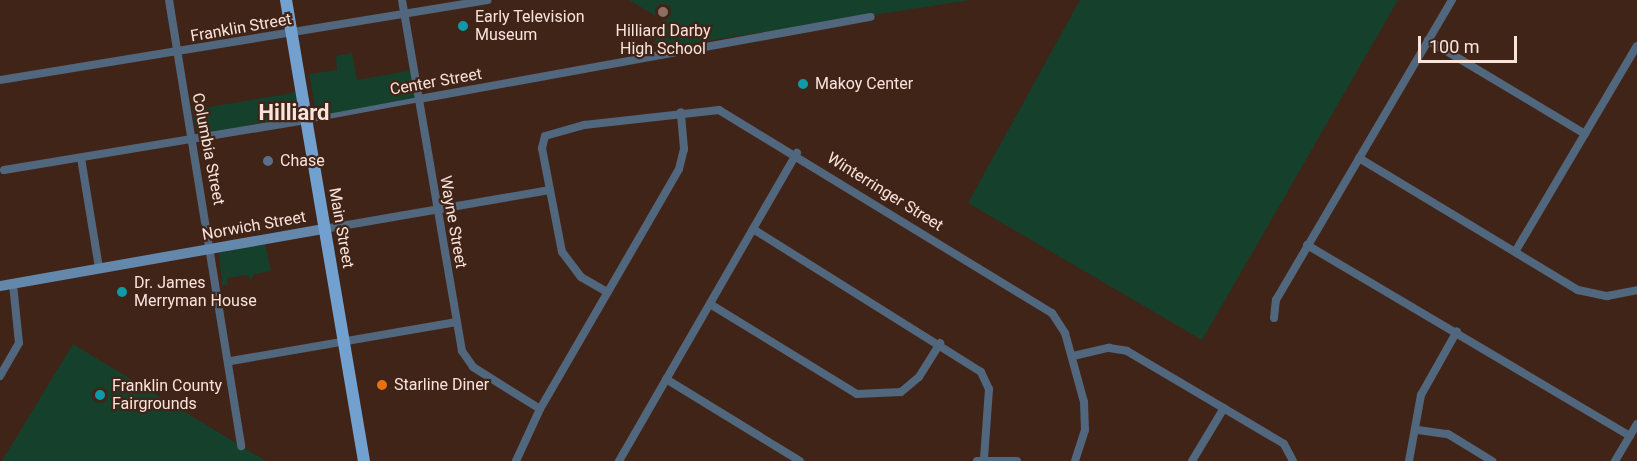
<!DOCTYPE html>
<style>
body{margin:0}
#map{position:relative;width:1637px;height:461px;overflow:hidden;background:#412418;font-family:Roboto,sans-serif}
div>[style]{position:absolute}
.green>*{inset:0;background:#15402c}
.pedestrian>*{height:5px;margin:-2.5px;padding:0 2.5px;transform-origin:2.5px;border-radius:2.5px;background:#51677e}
.minor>*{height:8px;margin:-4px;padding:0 4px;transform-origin:4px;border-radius:4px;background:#51677e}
.secondary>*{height:10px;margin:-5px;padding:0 5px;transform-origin:5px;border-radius:5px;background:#6488ac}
.primary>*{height:12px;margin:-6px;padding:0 6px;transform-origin:6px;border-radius:6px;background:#73a1cf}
.dots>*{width:16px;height:16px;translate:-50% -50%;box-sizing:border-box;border:3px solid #412418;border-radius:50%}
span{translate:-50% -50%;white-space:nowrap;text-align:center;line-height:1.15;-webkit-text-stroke:4.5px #412418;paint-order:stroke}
.poi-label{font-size:16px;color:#f9e4dc}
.left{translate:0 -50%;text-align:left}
.street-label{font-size:16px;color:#f9e4dc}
.district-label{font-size:22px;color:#f9e4dc;font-weight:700}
.scale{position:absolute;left:1418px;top:36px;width:99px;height:27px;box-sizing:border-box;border:3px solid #f9e4dc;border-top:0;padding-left:8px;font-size:18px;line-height:21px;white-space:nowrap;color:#f9e4dc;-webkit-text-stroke:4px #412418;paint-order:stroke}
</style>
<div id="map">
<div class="green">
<div style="clip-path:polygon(629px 0,970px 0,673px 46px,653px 43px,669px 24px)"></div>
<div style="clip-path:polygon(1080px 0,1398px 0,1202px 340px,968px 203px)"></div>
<div style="clip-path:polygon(352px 53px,357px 80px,414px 70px,419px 99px,317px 118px,309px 74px,337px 70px,336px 56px)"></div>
<div style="clip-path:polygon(298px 92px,297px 117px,200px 134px,196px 130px,192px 110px)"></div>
<div style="clip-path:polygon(265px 243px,271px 271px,254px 274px,251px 280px,247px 275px,227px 278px,228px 285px,222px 285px,219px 253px)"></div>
<div style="clip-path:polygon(73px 344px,241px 446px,266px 461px,2px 461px)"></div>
</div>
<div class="pedestrian">
<div style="left:306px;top:120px;width:115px;rotate:-10.5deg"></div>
</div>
<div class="minor">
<div style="left:169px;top:0;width:452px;rotate:80.8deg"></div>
<div style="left:402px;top:0;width:356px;rotate:80.3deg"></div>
<div style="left:462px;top:351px;width:19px;rotate:55deg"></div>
<div style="left:473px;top:367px;width:79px;rotate:32.1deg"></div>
<div style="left:1428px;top:40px;width:183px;rotate:30.9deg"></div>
<div style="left:0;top:80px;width:494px;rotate:-9.3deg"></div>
<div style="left:419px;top:99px;width:459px;rotate:-10.3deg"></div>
<div style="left:81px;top:158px;width:111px;rotate:80.7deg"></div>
<div style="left:1359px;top:158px;width:256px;rotate:31.1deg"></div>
<div style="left:1578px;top:290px;width:30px;rotate:12deg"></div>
<div style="left:1607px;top:296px;width:31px;rotate:-11deg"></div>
<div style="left:4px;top:170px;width:306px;rotate:-9.4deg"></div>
<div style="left:324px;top:229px;width:229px;rotate:-9.8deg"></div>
<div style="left:753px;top:229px;width:269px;rotate:32.1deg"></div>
<div style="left:981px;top:372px;width:19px;rotate:65deg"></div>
<div style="left:989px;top:389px;width:70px;rotate:94.1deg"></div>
<div style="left:1307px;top:245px;width:375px;rotate:30.6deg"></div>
<div style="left:1515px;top:252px;width:239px;rotate:-59.4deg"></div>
<div style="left:607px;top:292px;width:30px;rotate:-150deg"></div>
<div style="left:581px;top:277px;width:31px;rotate:-127deg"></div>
<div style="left:562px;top:252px;width:106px;rotate:-100.9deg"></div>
<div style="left:542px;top:148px;width:12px;rotate:-76deg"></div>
<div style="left:545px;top:136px;width:41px;rotate:-15.8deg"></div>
<div style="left:584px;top:125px;width:136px;rotate:-6.3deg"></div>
<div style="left:719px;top:110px;width:390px;rotate:31.4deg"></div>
<div style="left:1052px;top:313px;width:24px;rotate:57deg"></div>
<div style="left:1065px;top:333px;width:72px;rotate:74.6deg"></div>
<div style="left:1084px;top:402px;width:28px;rotate:88deg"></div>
<div style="left:1085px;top:430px;width:33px;rotate:108deg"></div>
<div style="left:710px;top:304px;width:172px;rotate:31.5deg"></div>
<div style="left:857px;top:394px;width:44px;rotate:-2.6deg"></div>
<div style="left:901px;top:392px;width:23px;rotate:-40deg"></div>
<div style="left:919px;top:377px;width:40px;rotate:-58deg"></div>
<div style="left:1274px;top:318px;width:18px;rotate:-84deg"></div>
<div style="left:1276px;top:300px;width:348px;rotate:-59.6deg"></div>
<div style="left:1073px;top:356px;width:37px;rotate:-13deg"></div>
<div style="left:1109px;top:348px;width:18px;rotate:9deg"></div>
<div style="left:1127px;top:351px;width:182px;rotate:30.6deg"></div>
<div style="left:1284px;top:444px;width:19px;rotate:62deg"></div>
<div style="left:231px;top:361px;width:229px;rotate:-9.8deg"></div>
<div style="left:0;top:376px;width:38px;rotate:-60deg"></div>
<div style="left:19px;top:343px;width:59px;rotate:-95.8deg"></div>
<div style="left:666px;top:379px;width:157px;rotate:31.5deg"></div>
<div style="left:1418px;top:430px;width:30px;rotate:8deg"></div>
<div style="left:1448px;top:434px;width:52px;rotate:31.5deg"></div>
<div style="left:516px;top:461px;width:57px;rotate:-65.2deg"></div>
<div style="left:540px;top:409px;width:277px;rotate:-59.9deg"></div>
<div style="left:679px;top:169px;width:21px;rotate:-76deg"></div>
<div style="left:684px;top:149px;width:37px;rotate:-95deg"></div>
<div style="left:619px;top:461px;width:356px;rotate:-60deg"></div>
<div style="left:977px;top:461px;width:40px"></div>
<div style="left:1192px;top:461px;width:62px;rotate:-58.9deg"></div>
<div style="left:1409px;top:461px;width:67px;rotate:-79.7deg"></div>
<div style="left:1421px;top:395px;width:73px;rotate:-60.6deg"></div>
<div style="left:1615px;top:461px;width:43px;rotate:-59.3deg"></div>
</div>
<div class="secondary">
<div style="left:0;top:286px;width:329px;rotate:-10deg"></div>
</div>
<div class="primary">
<div style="left:286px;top:0;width:468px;rotate:80.4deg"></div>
</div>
<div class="dots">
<div style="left:663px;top:12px;background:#8d6e63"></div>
<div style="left:463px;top:26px;background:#0f9aa8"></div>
<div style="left:803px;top:84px;background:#0f9aa8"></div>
<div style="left:268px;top:161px;background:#5c6f8a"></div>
<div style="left:122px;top:292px;background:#0f9aa8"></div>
<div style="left:382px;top:385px;background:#e8710a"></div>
<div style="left:100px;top:395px;background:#0f9aa8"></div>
</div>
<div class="poi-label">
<span class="left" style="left:475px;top:26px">Early Television<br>Museum</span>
<span style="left:663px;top:40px">Hilliard Darby<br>High School</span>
<span class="left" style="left:815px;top:84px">Makoy Center</span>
<span class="left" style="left:280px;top:161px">Chase</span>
<span class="left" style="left:134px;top:292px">Dr. James<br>Merryman House</span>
<span class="left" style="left:394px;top:385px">Starline Diner</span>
<span class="left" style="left:112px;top:395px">Franklin County<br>Fairgrounds</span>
</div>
<div class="street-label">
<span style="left:241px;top:28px;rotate:-10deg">Franklin Street</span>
<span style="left:436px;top:82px;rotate:-10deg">Center Street</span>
<span style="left:208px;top:149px;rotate:79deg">Columbia Street</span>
<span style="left:885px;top:192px;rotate:32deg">Winterringer Street</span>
<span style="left:453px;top:222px;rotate:80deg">Wayne Street</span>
<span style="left:254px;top:226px;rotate:-10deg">Norwich Street</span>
<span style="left:341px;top:228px;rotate:80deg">Main Street</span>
</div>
<div class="district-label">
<span style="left:294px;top:113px">Hilliard</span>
</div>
<div class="scale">100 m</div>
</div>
